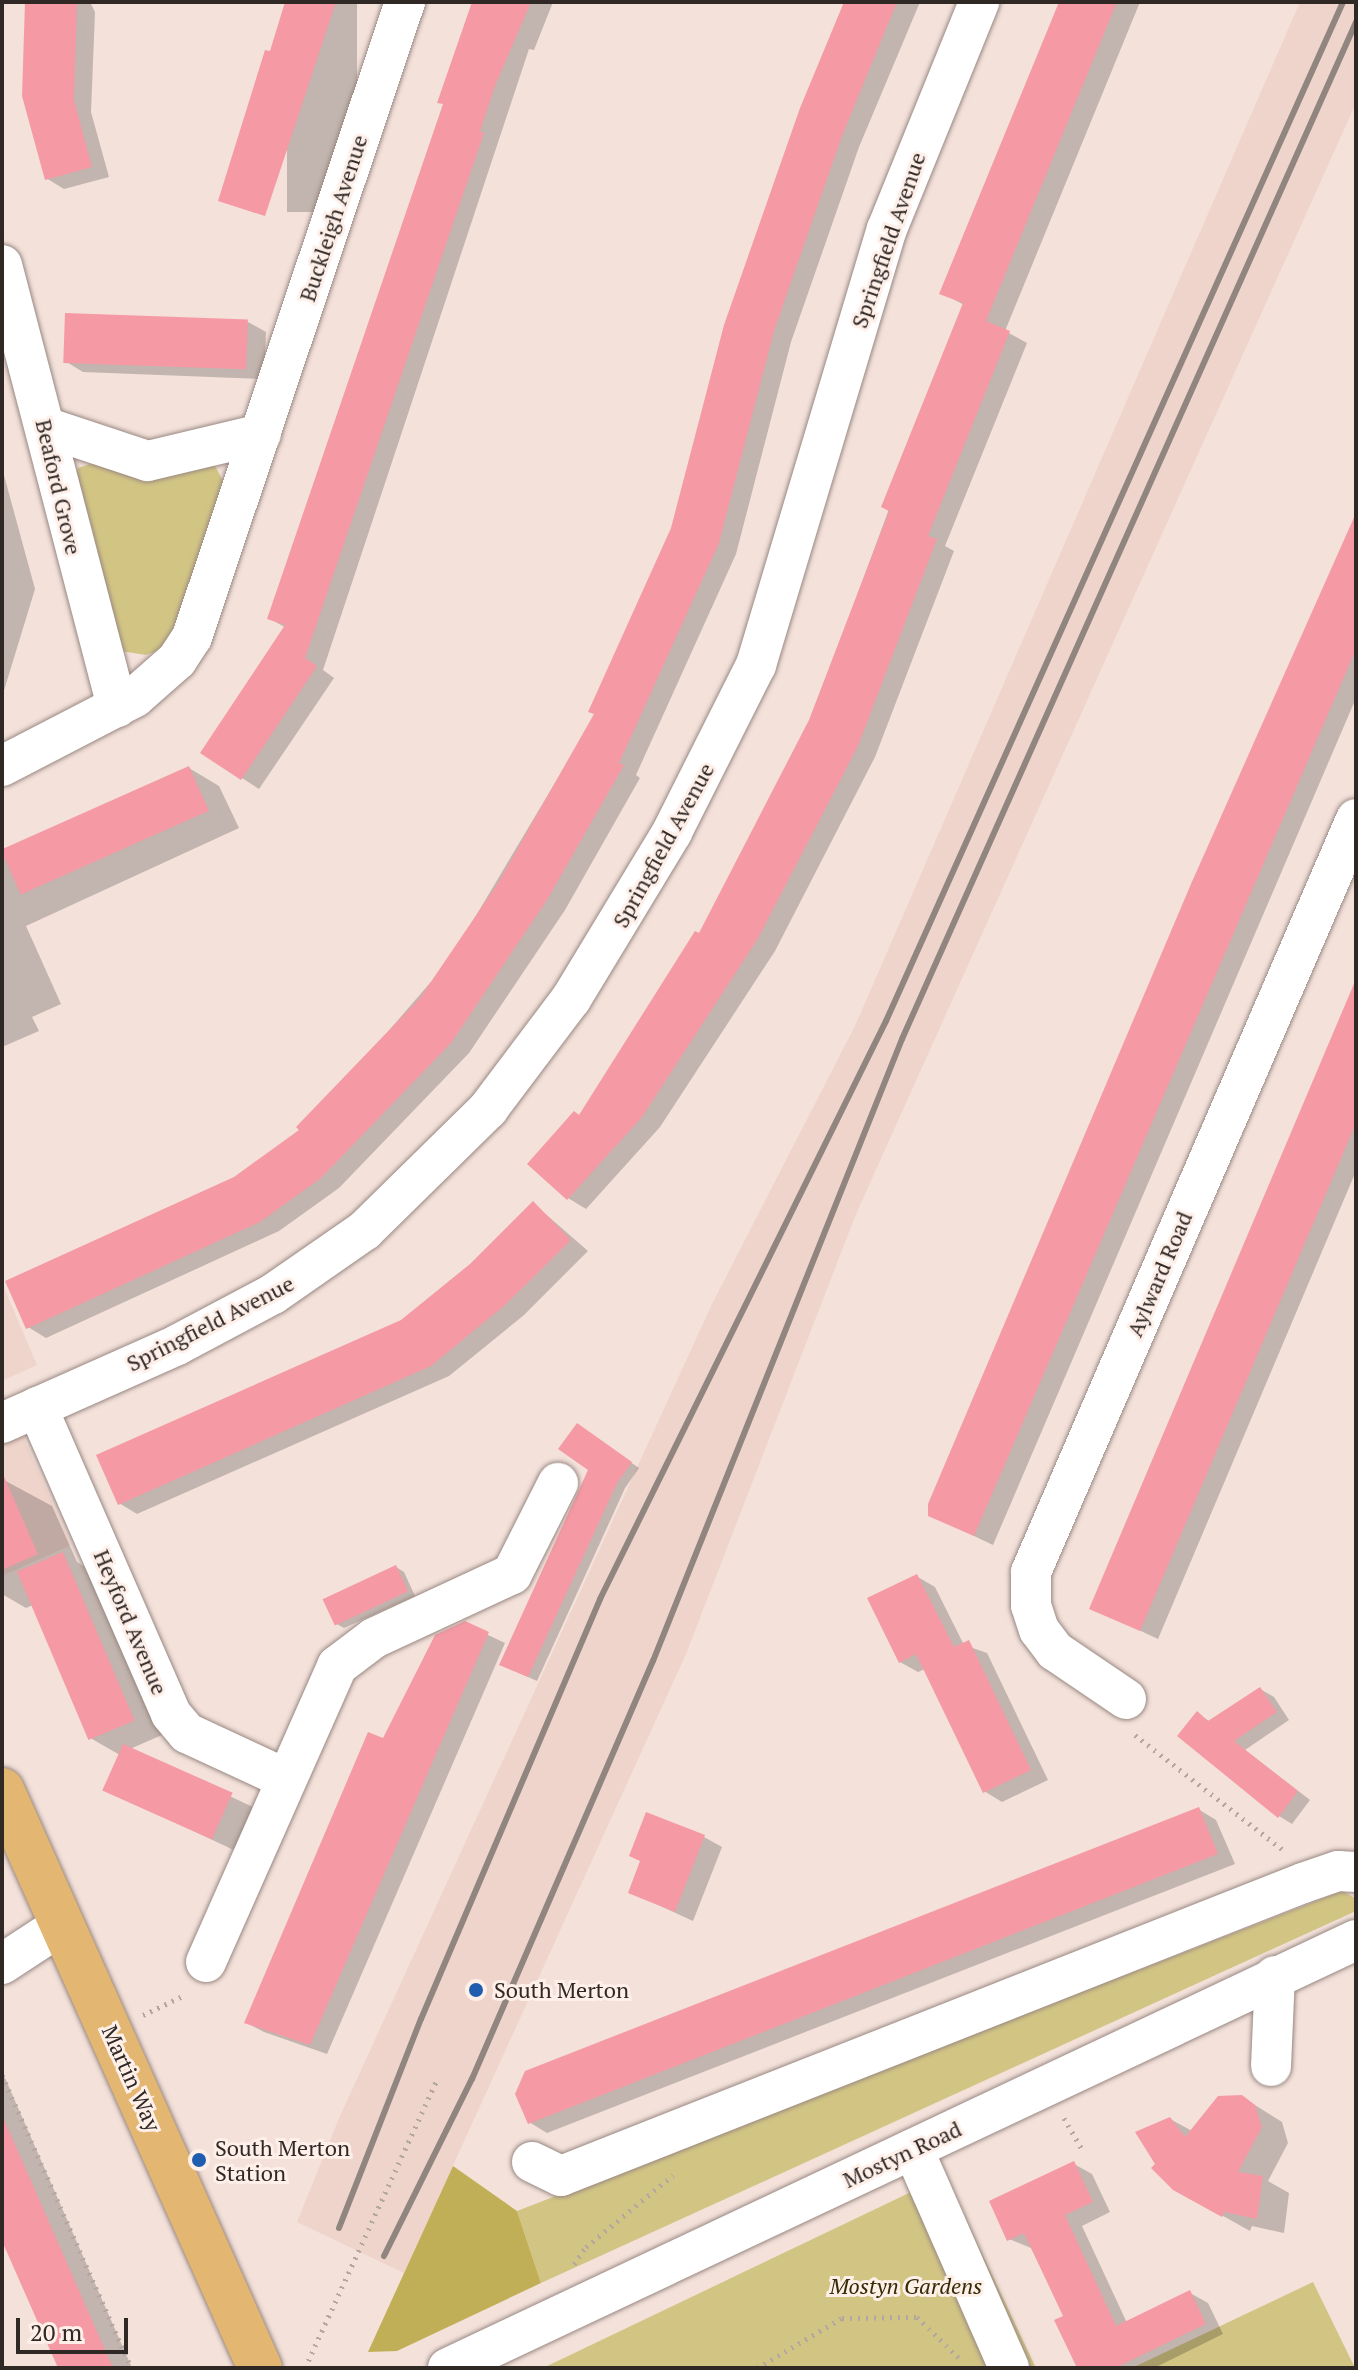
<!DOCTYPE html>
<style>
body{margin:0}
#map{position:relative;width:1358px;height:2370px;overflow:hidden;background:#f3e1da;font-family:"PT Serif",serif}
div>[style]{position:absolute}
.built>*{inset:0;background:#efd4cb}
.green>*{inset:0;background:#d2c584}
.forest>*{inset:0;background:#c1af57}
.shadow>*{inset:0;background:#0003;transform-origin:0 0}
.building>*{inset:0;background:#f599a4;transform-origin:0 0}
.path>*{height:5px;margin-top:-2.5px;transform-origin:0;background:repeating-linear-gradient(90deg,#b4a6a0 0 2px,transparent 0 8px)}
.roads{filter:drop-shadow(0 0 2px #998882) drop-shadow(0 0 2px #998882)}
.minor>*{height:40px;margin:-20px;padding:0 20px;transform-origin:20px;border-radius:20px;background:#fff}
.major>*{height:44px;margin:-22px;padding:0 22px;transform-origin:22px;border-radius:22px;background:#e3b672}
.rail>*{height:6px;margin:-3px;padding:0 3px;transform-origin:3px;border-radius:3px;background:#918580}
.dots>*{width:22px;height:22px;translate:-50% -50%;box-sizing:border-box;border:4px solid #feefe9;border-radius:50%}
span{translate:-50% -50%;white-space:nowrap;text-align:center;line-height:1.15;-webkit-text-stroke:6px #feefe9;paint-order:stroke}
.street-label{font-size:22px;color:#2f2825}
.poi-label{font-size:22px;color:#2f2825}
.left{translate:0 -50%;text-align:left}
.park-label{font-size:22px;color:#332c04;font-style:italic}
.frame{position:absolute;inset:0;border:4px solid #2f2825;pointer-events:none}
.scale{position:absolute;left:16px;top:2318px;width:112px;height:36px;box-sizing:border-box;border:4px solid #2f2825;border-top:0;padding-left:10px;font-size:24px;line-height:28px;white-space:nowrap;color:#2f2825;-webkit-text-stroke:6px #feefe9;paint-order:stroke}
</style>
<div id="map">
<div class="built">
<div style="clip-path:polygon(1300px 2px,1356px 2px,1356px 103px,856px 1214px,686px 1654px,404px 2273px,297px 2222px,340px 2116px,712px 1304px,855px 1026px)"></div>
<div style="clip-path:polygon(2px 1283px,37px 1365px,2px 1381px)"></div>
<div style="clip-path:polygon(2px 1389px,71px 1545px,2px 1576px)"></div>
</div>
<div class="green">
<div style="clip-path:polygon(96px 462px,214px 464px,228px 490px,184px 621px,160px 650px,146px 655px,121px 651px,73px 481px,78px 468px)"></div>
<div style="clip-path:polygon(1342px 1891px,1355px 1898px,1356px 1911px,541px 2283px,517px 2211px)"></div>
<div style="clip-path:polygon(945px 2175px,1036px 2368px,543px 2368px,909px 2193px)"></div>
<div style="clip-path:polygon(1313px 2282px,1355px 2368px,1132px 2368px)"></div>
</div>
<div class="forest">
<div style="clip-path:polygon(453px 2166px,517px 2211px,541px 2283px,397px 2351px,368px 2352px)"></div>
</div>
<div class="shadow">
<div style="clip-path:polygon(25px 2px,90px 2px,95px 12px,91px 112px,109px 177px,64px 189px,46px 178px)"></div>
<div style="left:287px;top:2px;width:70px;height:210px"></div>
<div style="clip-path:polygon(480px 2px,553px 2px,534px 50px,529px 49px,323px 670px,334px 678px,259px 789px,242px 778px,286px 628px,269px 618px)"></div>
<div style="clip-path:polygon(847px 2px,920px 2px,859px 147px,791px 342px,736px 554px,636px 775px,640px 778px,565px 910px,469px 1053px,339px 1188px,279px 1231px,46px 1338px,28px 1327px,302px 1131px,449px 961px,596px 714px,673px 529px)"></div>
<div style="clip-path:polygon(1062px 2px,1140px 2px,1005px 331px,1027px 343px,945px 546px,954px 551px,875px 757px,775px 951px,660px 1127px,586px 1209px,568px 1198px,581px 1117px,700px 936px,811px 721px,964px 305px,942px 293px)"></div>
<div style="clip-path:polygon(248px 322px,266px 332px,264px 379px,83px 372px,65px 361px)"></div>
<div style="clip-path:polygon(2px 468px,35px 589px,2px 697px)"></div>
<div style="clip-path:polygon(1356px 518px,1356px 698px,993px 1545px,930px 1515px)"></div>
<div style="clip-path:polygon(189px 768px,219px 786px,239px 828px,26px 926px,61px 1004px,32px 1017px,39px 1031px,2px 1047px,2px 854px)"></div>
<div style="clip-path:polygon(1356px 982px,1356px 1171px,1158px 1639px,1092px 1608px)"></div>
<div style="clip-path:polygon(534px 1204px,588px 1251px,524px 1315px,449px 1376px,137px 1514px,119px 1503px,402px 1322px,471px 1266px)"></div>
<div style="clip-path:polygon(585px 1431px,639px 1468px,625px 1488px,537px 1681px,510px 1669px,590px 1469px)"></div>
<div style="clip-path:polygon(2px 1479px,52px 1506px,77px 1562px,90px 1570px,162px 1735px,130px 1749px,259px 1810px,240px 1853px,105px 1789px,120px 1755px,92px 1739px,33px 1605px,26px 1608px,2px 1594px)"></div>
<div style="clip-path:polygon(396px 1567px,404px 1572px,415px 1596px,344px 1628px,335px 1623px)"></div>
<div style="clip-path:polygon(916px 1576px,935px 1587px,964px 1645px,987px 1653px,1048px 1780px,1002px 1802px,984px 1791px,925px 1669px,918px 1672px,900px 1662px)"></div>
<div style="clip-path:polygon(465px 1624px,505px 1643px,327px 2054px,264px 2032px,247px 2023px,384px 1740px)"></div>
<div style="clip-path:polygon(1260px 1689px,1274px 1697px,1289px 1720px,1245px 1750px,1310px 1800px,1292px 1824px,1279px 1816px,1197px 1714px,1211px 1722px)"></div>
<div style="clip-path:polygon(1198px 1809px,1216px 1820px,1235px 1864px,547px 2133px,529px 2122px)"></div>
<div style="clip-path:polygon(704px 1837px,722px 1847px,693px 1921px,630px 1892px)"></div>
<div style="clip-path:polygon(2px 2077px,5px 2078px,132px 2368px,60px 2368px,2px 2236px)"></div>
<div style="clip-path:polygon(1242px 2097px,1282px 2122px,1288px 2143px,1268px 2181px,1289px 2193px,1284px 2233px,1252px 2226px,1250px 2231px,1175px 2189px,1157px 2164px,1170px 2119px,1192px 2131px)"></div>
<div style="clip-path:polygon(1074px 2164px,1092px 2174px,1110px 2212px,1082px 2226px,1127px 2323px,1190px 2293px,1208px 2303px,1223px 2334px,1154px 2368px,1079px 2368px,1066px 2317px,1031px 2248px,1009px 2239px)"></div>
</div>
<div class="building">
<div style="clip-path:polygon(25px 2px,77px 2px,74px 100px,92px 167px,45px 180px,22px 96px)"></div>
<div style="clip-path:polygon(285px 2px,336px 2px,265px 216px,218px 201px,265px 50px,270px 51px)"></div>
<div style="clip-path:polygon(472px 2px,531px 2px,495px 86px,480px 131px,484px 133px,305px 658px,317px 666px,241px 780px,200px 753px,285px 625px,267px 619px,443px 104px,437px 103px)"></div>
<div style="clip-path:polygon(844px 2px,897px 2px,842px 136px,774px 331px,719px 543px,619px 763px,624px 765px,547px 900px,451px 1043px,321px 1178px,260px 1222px,26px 1329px,5px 1281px,234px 1177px,299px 1130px,296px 1127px,420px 998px,498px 883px,594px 714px,588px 712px,671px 528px,724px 325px,800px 108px)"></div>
<div style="clip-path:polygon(1059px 2px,1117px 2px,986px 321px,1010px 331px,928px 536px,937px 539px,858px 746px,757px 940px,642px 1117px,567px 1200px,527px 1164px,574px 1111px,579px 1115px,695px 931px,699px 933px,809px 720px,889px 511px,881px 507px,963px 303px,939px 294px)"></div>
<div style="left:65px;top:313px;width:183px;height:50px;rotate:2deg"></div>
<div style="clip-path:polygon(1356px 513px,1356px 649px,974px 1536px,928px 1516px,928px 1504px,1191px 884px)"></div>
<div style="left:189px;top:766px;width:49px;height:206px;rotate:66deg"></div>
<div style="clip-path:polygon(1356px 979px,1356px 1123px,1140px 1631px,1089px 1609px)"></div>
<div style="clip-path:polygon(533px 1201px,571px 1240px,505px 1305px,431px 1366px,118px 1505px,96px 1455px,401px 1320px,470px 1264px)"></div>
<div style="clip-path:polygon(577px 1423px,632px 1462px,617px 1483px,528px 1677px,499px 1665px,588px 1470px,558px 1449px)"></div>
<div style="clip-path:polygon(2px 1472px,38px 1554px,2px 1570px)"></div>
<div style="left:63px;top:1552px;width:183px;height:50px;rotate:67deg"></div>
<div style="left:396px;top:1565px;width:29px;height:81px;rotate:65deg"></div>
<div style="clip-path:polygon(917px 1574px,954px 1647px,969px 1640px,1031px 1770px,983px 1793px,916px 1654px,899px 1663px,867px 1598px)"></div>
<div style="clip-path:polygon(465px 1621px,489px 1632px,310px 2045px,244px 2023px,368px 1732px,383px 1738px,435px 1635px)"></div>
<div style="clip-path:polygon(1260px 1687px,1277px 1712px,1234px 1741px,1298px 1791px,1278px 1818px,1177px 1736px,1197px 1711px,1208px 1721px)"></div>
<div style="left:123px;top:1744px;width:120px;height:51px;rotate:24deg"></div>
<div style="clip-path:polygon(1199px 1807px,1218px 1854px,528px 2124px,515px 2094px,525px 2071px)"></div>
<div style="clip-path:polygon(646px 1812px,705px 1835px,675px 1912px,628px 1893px,640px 1861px,629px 1856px)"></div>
<div style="clip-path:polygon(1242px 2095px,1255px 2105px,1262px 2127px,1238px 2172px,1263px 2176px,1257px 2219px,1224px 2212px,1222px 2217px,1173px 2190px,1151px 2168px,1155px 2164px,1135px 2132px,1170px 2117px,1185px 2137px,1218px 2096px)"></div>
<div style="clip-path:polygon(2px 2115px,42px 2206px,113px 2368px,58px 2368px,2px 2241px)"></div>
<div style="clip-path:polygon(1074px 2161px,1093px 2202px,1065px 2215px,1116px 2326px,1190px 2290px,1206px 2324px,1115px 2368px,1077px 2368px,1054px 2320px,1063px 2316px,1024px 2233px,1007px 2241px,989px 2201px)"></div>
</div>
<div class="path">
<div style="left:1135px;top:1735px;width:186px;rotate:37.8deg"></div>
<div style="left:143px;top:2015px;width:47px;rotate:-25.5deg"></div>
<div style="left:2px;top:2075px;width:320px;rotate:66.2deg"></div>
<div style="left:1064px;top:2118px;width:34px;rotate:60deg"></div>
<div style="left:574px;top:2264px;width:21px;rotate:-55deg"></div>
<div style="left:586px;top:2247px;width:113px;rotate:-39.6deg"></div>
<div style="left:305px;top:2368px;width:315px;rotate:-65.4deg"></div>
<div style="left:757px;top:2368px;width:99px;rotate:-30.5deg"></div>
<div style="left:842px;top:2318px;width:75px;rotate:-0.8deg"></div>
<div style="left:917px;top:2317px;width:62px;rotate:44.3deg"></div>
</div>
<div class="roads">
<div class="minor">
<div style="left:2px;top:265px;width:457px;rotate:75.4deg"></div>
<div style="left:45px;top:427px;width:108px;rotate:18.3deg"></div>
<div style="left:148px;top:461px;width:116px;rotate:-13.4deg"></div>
<div style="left:2px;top:766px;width:150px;rotate:-27.4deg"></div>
<div style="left:135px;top:697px;width:56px;rotate:-41.4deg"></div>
<div style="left:177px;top:660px;width:27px;rotate:-57deg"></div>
<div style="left:192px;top:637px;width:670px;rotate:-71.46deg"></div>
<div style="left:37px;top:1407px;width:335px;rotate:66.4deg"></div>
<div style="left:171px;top:1714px;width:25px;rotate:50deg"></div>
<div style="left:187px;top:1733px;width:109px;rotate:24.9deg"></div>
<div style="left:2px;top:1423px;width:192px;rotate:-24deg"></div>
<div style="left:177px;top:1345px;width:109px;rotate:-28deg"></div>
<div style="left:273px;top:1294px;width:112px;rotate:-34.8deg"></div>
<div style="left:365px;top:1230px;width:173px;rotate:-44.5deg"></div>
<div style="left:488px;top:1109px;width:138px;rotate:-53deg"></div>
<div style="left:571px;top:999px;width:195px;rotate:-58.8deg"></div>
<div style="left:672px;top:832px;width:187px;rotate:-63.3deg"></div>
<div style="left:756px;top:665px;width:455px;rotate:-73.3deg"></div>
<div style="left:887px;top:229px;width:245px;rotate:-67.9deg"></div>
<div style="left:1126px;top:1699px;width:86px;rotate:-145.9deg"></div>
<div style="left:1055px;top:1651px;width:26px;rotate:-127deg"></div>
<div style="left:1039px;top:1630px;width:26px;rotate:-108deg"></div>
<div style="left:1031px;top:1605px;width:33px;rotate:-90deg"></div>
<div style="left:1031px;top:1572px;width:820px;rotate:-66.65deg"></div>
<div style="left:206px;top:1962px;width:324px;rotate:-66.1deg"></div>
<div style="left:337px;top:1666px;width:46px;rotate:-37.1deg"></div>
<div style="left:374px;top:1638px;width:152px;rotate:-24.9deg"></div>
<div style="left:512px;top:1574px;width:102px;rotate:-63.2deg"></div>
<div style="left:2px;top:1964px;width:73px;rotate:-33.3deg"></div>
<div style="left:1271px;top:2066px;width:90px;rotate:-87.5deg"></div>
<div style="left:913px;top:2149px;width:239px;rotate:66.3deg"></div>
<div style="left:532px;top:2162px;width:32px;rotate:26deg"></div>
<div style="left:561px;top:2176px;width:798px;rotate:-21.55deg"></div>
<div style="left:1303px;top:1883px;width:37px;rotate:-19deg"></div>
<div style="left:1338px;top:1871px;width:18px;rotate:3deg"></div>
<div style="left:448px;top:2368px;width:1004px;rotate:-25.24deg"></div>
</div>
<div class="major">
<div style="left:2px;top:1790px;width:633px;rotate:65.95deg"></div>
</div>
</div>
<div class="rail">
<div style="left:339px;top:2228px;width:225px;rotate:-68.6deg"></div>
<div style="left:421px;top:2019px;width:457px;rotate:-66.9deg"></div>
<div style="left:600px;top:1599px;width:645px;rotate:-63.67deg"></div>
<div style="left:886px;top:1021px;width:1117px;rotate:-65.84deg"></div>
<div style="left:384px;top:2256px;width:198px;rotate:-63.6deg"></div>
<div style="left:472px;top:2079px;width:456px;rotate:-66.6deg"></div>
<div style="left:653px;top:1661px;width:670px;rotate:-68.18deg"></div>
<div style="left:902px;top:1039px;width:1114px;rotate:-65.94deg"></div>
</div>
<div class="dots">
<div style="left:476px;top:1990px;background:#215daf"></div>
<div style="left:199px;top:2160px;background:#215daf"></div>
</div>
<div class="street-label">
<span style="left:333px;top:218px;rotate:-72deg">Buckleigh Avenue</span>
<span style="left:888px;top:240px;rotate:-71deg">Springfield Avenue</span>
<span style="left:59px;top:487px;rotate:77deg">Beaford Grove</span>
<span style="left:663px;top:845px;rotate:-61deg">Springfield Avenue</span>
<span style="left:1159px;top:1274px;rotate:-67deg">Aylward Road</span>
<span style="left:210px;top:1323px;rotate:-27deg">Springfield Avenue</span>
<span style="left:131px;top:1622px;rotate:67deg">Heyford Avenue</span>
<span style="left:132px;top:2078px;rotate:66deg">Martin Way</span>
<span style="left:902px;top:2154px;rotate:-25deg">Mostyn Road</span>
</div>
<div class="poi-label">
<span class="left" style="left:494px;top:1990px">South Merton</span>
<span class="left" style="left:215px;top:2160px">South Merton<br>Station</span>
</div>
<div class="park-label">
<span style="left:906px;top:2286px">Mostyn Gardens</span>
</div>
<div class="frame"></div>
<div class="scale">20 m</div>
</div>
